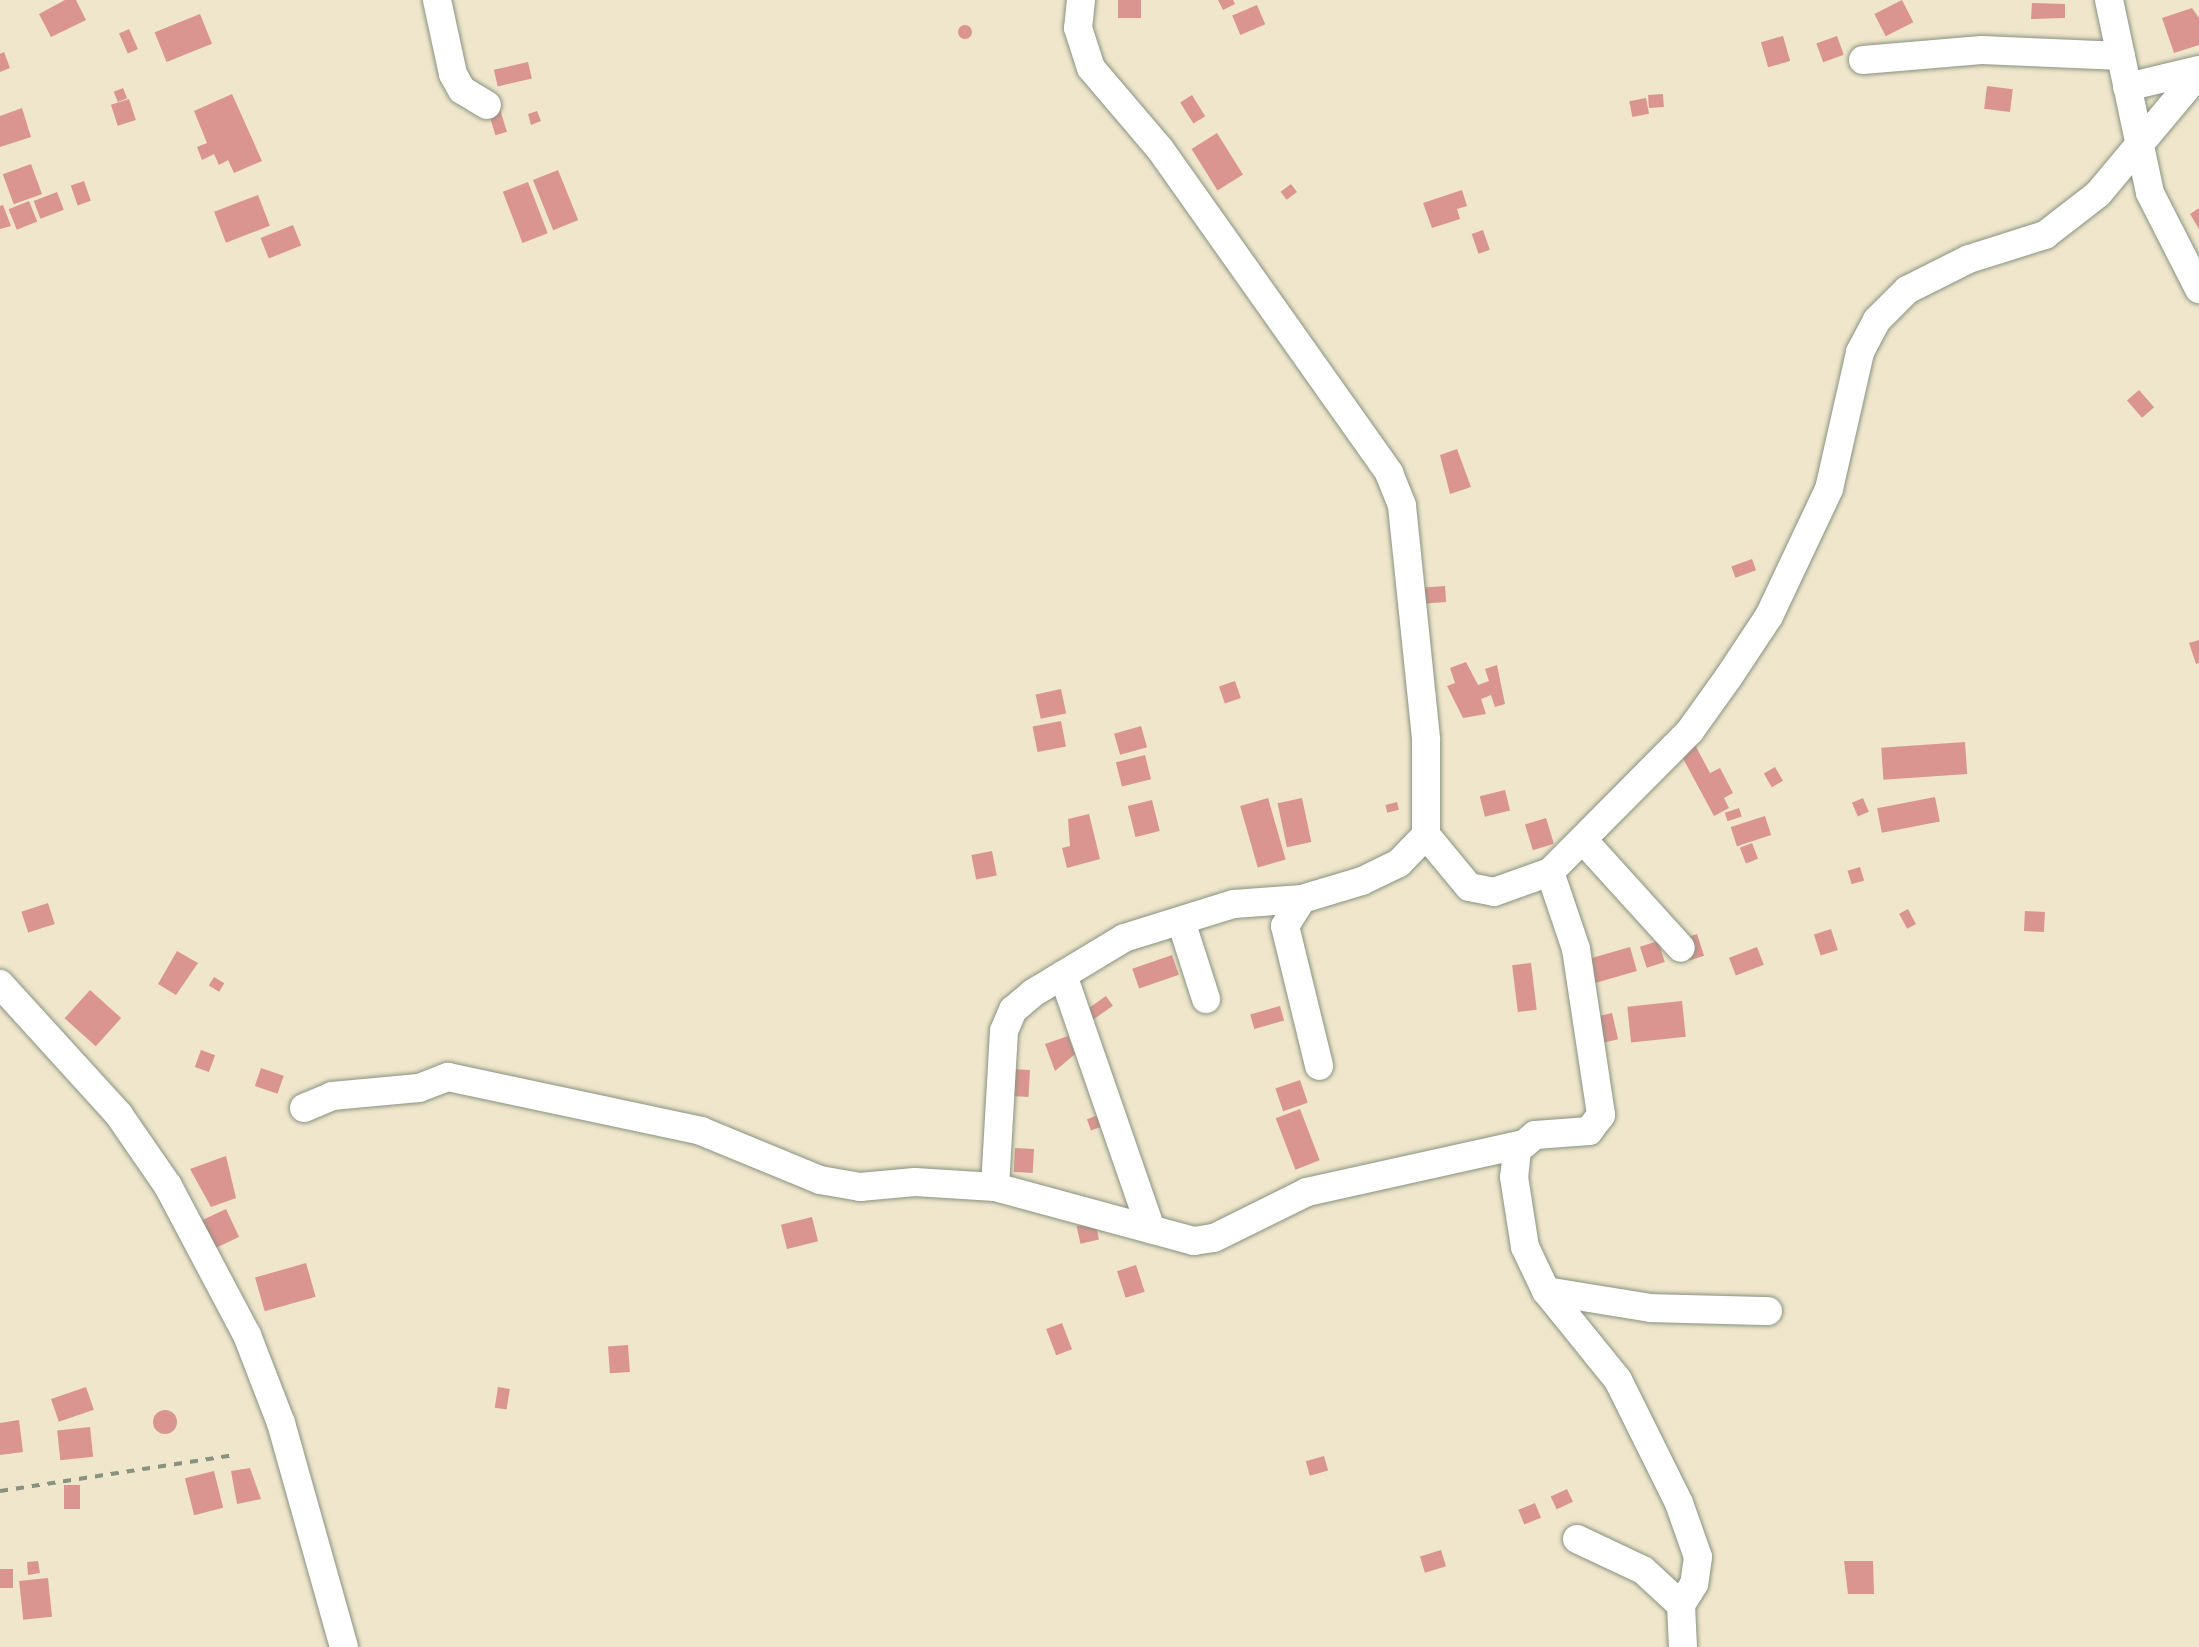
<!DOCTYPE html>
<style>
body{margin:0}
#map{position:relative;width:2199px;height:1647px;overflow:hidden;background:#efe6cb;font-family:Delius,sans-serif}
div>[style]{position:absolute}
.building>*{inset:0;background:#db9590;transform-origin:0 0}
.round{border-radius:50%}
.path>*{height:4px;margin-top:-2px;transform-origin:0;background:repeating-linear-gradient(90deg,#879280 0 8px,transparent 0 16px)}
.roads{filter:drop-shadow(0 0 2px #879280) drop-shadow(0 0 2px #879280)}
.minor>*{height:28px;margin:-14px;padding:0 14px;transform-origin:14px;border-radius:14px;background:#fff}
span{translate:-50% -50%;white-space:nowrap;text-align:center;line-height:1.15;-webkit-text-stroke:8px #fff;paint-order:stroke}
</style>
<div id="map">
<div class="building">
<div style="clip-path:polygon(65px 0,76px 0,86px 20px,51px 37px,39px 14px)"></div>
<div style="left:1118px;top:0;width:23px;height:18px"></div>
<div style="clip-path:polygon(1218px 0,1233px 0,1235px 4px,1223px 10px)"></div>
<div style="left:1902px;top:0;width:25px;height:31px;rotate:63deg"></div>
<div style="clip-path:polygon(2032px 3px,2065px 4px,2065px 18px,2031px 19px)"></div>
<div style="left:1257px;top:5px;width:21px;height:27px;rotate:67deg"></div>
<div style="clip-path:polygon(2192px 8px,2199px 18px,2199px 45px,2174px 53px,2162px 18px)"></div>
<div style="left:200px;top:14px;width:32px;height:49px;rotate:68deg"></div>
<div class="round" style="left:958px;top:25px;width:14px;height:14px"></div>
<div style="left:129px;top:29px;width:22px;height:11px;rotate:66deg"></div>
<div style="left:1783px;top:36px;width:26px;height:23px;rotate:74deg"></div>
<div style="left:1837px;top:36px;width:20px;height:22px;rotate:70deg"></div>
<div style="clip-path:polygon(4px 52px,10px 68px,0 72px,0 54px)"></div>
<div style="left:528px;top:62px;width:17px;height:35px;rotate:77deg"></div>
<div style="left:1987px;top:86px;width:26px;height:23px;rotate:7deg"></div>
<div style="left:123px;top:88px;width:11px;height:10px;rotate:68deg"></div>
<div style="clip-path:polygon(232px 94px,262px 161px,234px 173px,228px 160px,219px 165px,214px 154px,202px 160px,197px 147px,207px 143px,194px 111px)"></div>
<div style="left:1663px;top:94px;width:13px;height:15px;rotate:86deg"></div>
<div style="left:1192px;top:95px;width:25px;height:14px;rotate:58deg"></div>
<div style="left:1646px;top:98px;width:16px;height:17px;rotate:79deg"></div>
<div style="left:129px;top:99px;width:22px;height:19px;rotate:72deg"></div>
<div style="left:499px;top:106px;width:27px;height:12px;rotate:73deg"></div>
<div style="clip-path:polygon(22px 108px,31px 137px,0 147px,0 116px)"></div>
<div style="clip-path:polygon(537px 111px,541px 121px,531px 125px,528px 114px)"></div>
<div style="left:1217px;top:133px;width:49px;height:30px;rotate:58deg"></div>
<div style="left:31px;top:164px;width:32px;height:30px;rotate:70deg"></div>
<div style="left:558px;top:170px;width:54px;height:27px;rotate:68deg"></div>
<div style="left:84px;top:181px;width:21px;height:14px;rotate:71deg"></div>
<div style="left:528px;top:182px;width:55px;height:27px;rotate:69deg"></div>
<div style="left:1291px;top:184px;width:10px;height:13px;rotate:53deg"></div>
<div style="clip-path:polygon(1462px 190px,1467px 206px,1457px 209px,1460px 219px,1432px 228px,1423px 203px)"></div>
<div style="left:57px;top:192px;width:19px;height:25px;rotate:69deg"></div>
<div style="left:258px;top:195px;width:33px;height:47px;rotate:69deg"></div>
<div style="left:29px;top:201px;width:22px;height:22px;rotate:68deg"></div>
<div style="clip-path:polygon(3px 205px,11px 226px,0 229px,0 206px)"></div>
<div style="clip-path:polygon(2199px 208px,2199px 229px,2190px 214px)"></div>
<div style="left:293px;top:225px;width:22px;height:35px;rotate:68deg"></div>
<div style="left:1483px;top:230px;width:21px;height:12px;rotate:71deg"></div>
<div style="left:2139px;top:390px;width:23px;height:16px;rotate:49deg"></div>
<div style="clip-path:polygon(1457px 449px,1471px 487px,1450px 494px,1440px 455px)"></div>
<div style="left:1752px;top:559px;width:12px;height:22px;rotate:70deg"></div>
<div style="left:1445px;top:586px;width:16px;height:28px;rotate:86deg"></div>
<div style="clip-path:polygon(2199px 640px,2199px 663px,2196px 664px,2189px 643px)"></div>
<div style="clip-path:polygon(1466px 662px,1478px 685px,1489px 681px,1485px 669px,1497px 665px,1505px 704px,1495px 707px,1491px 695px,1481px 699px,1486px 714px,1463px 718px,1447px 686px,1455px 683px,1450px 668px)"></div>
<div style="left:1235px;top:681px;width:18px;height:17px;rotate:71deg"></div>
<div style="left:1061px;top:689px;width:25px;height:26px;rotate:78deg"></div>
<div style="left:1061px;top:721px;width:26px;height:29px;rotate:79deg"></div>
<div style="left:1141px;top:726px;width:22px;height:28px;rotate:74deg"></div>
<div style="left:1965px;top:742px;width:32px;height:84px;rotate:86deg"></div>
<div style="clip-path:polygon(1694px 743px,1710px 773px,1720px 768px,1733px 793px,1724px 798px,1729px 808px,1714px 816px,1679px 751px)"></div>
<div style="left:1145px;top:755px;width:25px;height:30px;rotate:76deg"></div>
<div style="left:1775px;top:767px;width:16px;height:13px;rotate:60deg"></div>
<div style="left:1505px;top:790px;width:21px;height:26px;rotate:76deg"></div>
<div style="left:1935px;top:797px;width:25px;height:59px;rotate:79deg"></div>
<div style="left:1268px;top:798px;width:64px;height:29px;rotate:74deg"></div>
<div style="left:1302px;top:798px;width:45px;height:25px;rotate:78deg"></div>
<div style="left:1863px;top:798px;width:15px;height:12px;rotate:67deg"></div>
<div style="left:1152px;top:800px;width:32px;height:25px;rotate:76deg"></div>
<div style="left:1397px;top:802px;width:8px;height:12px;rotate:76deg"></div>
<div style="left:1739px;top:808px;width:9px;height:15px;rotate:72deg"></div>
<div style="clip-path:polygon(1089px 814px,1100px 859px,1067px 868px,1062px 848px,1070px 846px,1068px 819px)"></div>
<div style="left:1765px;top:816px;width:20px;height:36px;rotate:72deg"></div>
<div style="left:1546px;top:818px;width:27px;height:22px;rotate:73deg"></div>
<div style="left:1752px;top:843px;width:17px;height:13px;rotate:69deg"></div>
<div style="left:992px;top:851px;width:25px;height:21px;rotate:79deg"></div>
<div style="left:1860px;top:867px;width:14px;height:13px;rotate:73deg"></div>
<div style="left:48px;top:903px;width:22px;height:28px;rotate:72deg"></div>
<div style="left:1908px;top:909px;width:17px;height:10px;rotate:62deg"></div>
<div style="left:2025px;top:911px;width:20px;height:20px;rotate:3deg"></div>
<div style="left:1831px;top:929px;width:22px;height:18px;rotate:72deg"></div>
<div style="left:1697px;top:934px;width:23px;height:16px;rotate:72deg"></div>
<div style="left:1658px;top:941px;width:22px;height:19px;rotate:72deg"></div>
<div style="left:1630px;top:947px;width:25px;height:47px;rotate:74deg"></div>
<div style="left:1757px;top:947px;width:19px;height:30px;rotate:69deg"></div>
<div style="clip-path:polygon(177px 951px,198px 963px,176px 995px,158px 984px)"></div>
<div style="left:1172px;top:955px;width:21px;height:42px;rotate:71deg"></div>
<div style="left:1531px;top:963px;width:47px;height:19px;rotate:83deg"></div>
<div style="left:214px;top:977px;width:12px;height:10px;rotate:31deg"></div>
<div style="left:90px;top:990px;width:42px;height:38px;rotate:42deg"></div>
<div style="left:1106px;top:996px;width:12px;height:27px;rotate:55deg"></div>
<div style="left:1682px;top:1001px;width:36px;height:55px;rotate:84deg"></div>
<div style="left:1280px;top:1006px;width:15px;height:31px;rotate:74deg"></div>
<div style="left:1612px;top:1013px;width:27px;height:14px;rotate:77deg"></div>
<div style="clip-path:polygon(1068px 1036px,1075px 1054px,1055px 1071px,1045px 1044px)"></div>
<div style="left:201px;top:1050px;width:15px;height:18px;rotate:20deg"></div>
<div style="left:261px;top:1068px;width:24px;height:19px;rotate:19deg"></div>
<div style="left:1010px;top:1069px;width:20px;height:27px;rotate:3deg"></div>
<div style="left:1300px;top:1080px;width:24px;height:26px;rotate:71deg"></div>
<div style="left:1300px;top:1109px;width:55px;height:26px;rotate:69deg"></div>
<div style="left:1101px;top:1114px;width:12px;height:15px;rotate:70deg"></div>
<div style="left:1015px;top:1148px;width:19px;height:24px;rotate:3deg"></div>
<div style="clip-path:polygon(226px 1156px,236px 1198px,211px 1207px,190px 1169px)"></div>
<div style="left:226px;top:1209px;width:31px;height:26px;rotate:65deg"></div>
<div style="left:812px;top:1217px;width:25px;height:32px;rotate:76deg"></div>
<div style="left:1095px;top:1222px;width:18px;height:19px;rotate:77deg"></div>
<div style="left:306px;top:1263px;width:35px;height:53px;rotate:74deg"></div>
<div style="left:1136px;top:1265px;width:28px;height:20px;rotate:72deg"></div>
<div style="left:1062px;top:1323px;width:28px;height:17px;rotate:69deg"></div>
<div style="left:628px;top:1345px;width:27px;height:20px;rotate:86deg"></div>
<div style="left:86px;top:1387px;width:24px;height:37px;rotate:71deg"></div>
<div style="left:498px;top:1387px;width:12px;height:21px;rotate:9deg"></div>
<div class="round" style="left:153px;top:1410px;width:24px;height:24px"></div>
<div style="clip-path:polygon(19px 1420px,23px 1452px,0 1455px,0 1423px)"></div>
<div style="left:90px;top:1427px;width:30px;height:33px;rotate:84deg"></div>
<div style="left:1324px;top:1456px;width:15px;height:19px;rotate:74deg"></div>
<div style="clip-path:polygon(250px 1468px,261px 1499px,237px 1504px,231px 1471px)"></div>
<div style="left:214px;top:1471px;width:38px;height:30px;rotate:76deg"></div>
<div style="left:64px;top:1485px;width:16px;height:24px"></div>
<div style="left:1567px;top:1489px;width:14px;height:18px;rotate:65deg"></div>
<div style="left:1535px;top:1503px;width:16px;height:18px;rotate:68deg"></div>
<div style="left:1441px;top:1550px;width:17px;height:22px;rotate:73deg"></div>
<div style="clip-path:polygon(38px 1561px,40px 1573px,28px 1575px,27px 1562px)"></div>
<div style="clip-path:polygon(1844px 1561px,1873px 1561px,1874px 1594px,1848px 1594px)"></div>
<div style="left:0;top:1569px;width:13px;height:19px"></div>
<div style="left:48px;top:1578px;width:39px;height:29px;rotate:84deg"></div>
</div>
<div class="path">
<div style="left:0;top:1491px;width:239px;rotate:-8.7deg"></div>
</div>
<div class="roads">
<div class="minor">
<div style="left:437px;top:0;width:76px;rotate:77.8deg"></div>
<div style="left:453px;top:74px;width:18px;rotate:61deg"></div>
<div style="left:462px;top:90px;width:29px;rotate:31deg"></div>
<div style="left:1081px;top:0;width:28px;rotate:96deg"></div>
<div style="left:1078px;top:28px;width:42px;rotate:72deg"></div>
<div style="left:1091px;top:68px;width:106px;rotate:49.6deg"></div>
<div style="left:1160px;top:149px;width:397px;rotate:54.7deg"></div>
<div style="left:1389px;top:473px;width:35px;rotate:68deg"></div>
<div style="left:1402px;top:506px;width:235px;rotate:84.1deg"></div>
<div style="left:1426px;top:740px;width:95px;rotate:90deg"></div>
<div style="left:1426px;top:835px;width:67px;rotate:50.4deg"></div>
<div style="left:1469px;top:887px;width:25px;rotate:11deg"></div>
<div style="left:1494px;top:892px;width:59px;rotate:-19.7deg"></div>
<div style="left:1550px;top:872px;width:199px;rotate:-45.2deg"></div>
<div style="left:1690px;top:731px;width:65px;rotate:-54.4deg"></div>
<div style="left:1728px;top:678px;width:74px;rotate:-56.5deg"></div>
<div style="left:1769px;top:616px;width:140px;rotate:-64.7deg"></div>
<div style="left:1829px;top:489px;width:140px;rotate:-77.2deg"></div>
<div style="left:1860px;top:352px;width:36px;rotate:-62deg"></div>
<div style="left:1877px;top:320px;width:42px;rotate:-45deg"></div>
<div style="left:1907px;top:290px;width:69px;rotate:-26.6deg"></div>
<div style="left:1969px;top:259px;width:80px;rotate:-17.5deg"></div>
<div style="left:2045px;top:235px;width:67px;rotate:-37.7deg"></div>
<div style="left:2098px;top:194px;width:158px;rotate:-50.1deg"></div>
<div style="left:2109px;top:0;width:197px;rotate:78deg"></div>
<div style="left:2150px;top:193px;width:108px;rotate:63deg"></div>
<div style="left:1863px;top:60px;width:119px;rotate:-4.8deg"></div>
<div style="left:1982px;top:50px;width:139px;rotate:2.5deg"></div>
<div style="left:2127px;top:87px;width:74px;rotate:-13.3deg"></div>
<div style="left:1584px;top:841px;width:144px;rotate:47.8deg"></div>
<div style="left:1550px;top:872px;width:81px;rotate:71.3deg"></div>
<div style="left:1576px;top:949px;width:168px;rotate:81.4deg"></div>
<div style="left:1601px;top:1115px;width:20px;rotate:127deg"></div>
<div style="left:1589px;top:1131px;width:54px;rotate:175.8deg"></div>
<div style="left:1535px;top:1135px;width:23px;rotate:140deg"></div>
<div style="left:1517px;top:1150px;width:27px;rotate:96deg"></div>
<div style="left:1514px;top:1177px;width:71px;rotate:81.1deg"></div>
<div style="left:1525px;top:1247px;width:49px;rotate:64.5deg"></div>
<div style="left:1546px;top:1291px;width:114px;rotate:51deg"></div>
<div style="left:1618px;top:1380px;width:137px;rotate:63.6deg"></div>
<div style="left:1679px;top:1503px;width:57px;rotate:70.6deg"></div>
<div style="left:1698px;top:1557px;width:27px;rotate:98deg"></div>
<div style="left:1694px;top:1584px;width:25px;rotate:122deg"></div>
<div style="left:1681px;top:1605px;width:42px;rotate:87.3deg"></div>
<div style="left:1302px;top:899px;width:32px;rotate:122deg"></div>
<div style="left:1285px;top:926px;width:144px;rotate:76.3deg"></div>
<div style="left:1181px;top:921px;width:82px;rotate:72.2deg"></div>
<div style="left:1063px;top:975px;width:269px;rotate:70.9deg"></div>
<div style="left:0;top:984px;width:177px;rotate:47.7deg"></div>
<div style="left:119px;top:1115px;width:86px;rotate:55.4deg"></div>
<div style="left:168px;top:1186px;width:169px;rotate:62.1deg"></div>
<div style="left:247px;top:1335px;width:94px;rotate:68.9deg"></div>
<div style="left:281px;top:1423px;width:233px;rotate:74.3deg"></div>
<div style="left:304px;top:1108px;width:30px;rotate:-23deg"></div>
<div style="left:332px;top:1096px;width:87px;rotate:-5.3deg"></div>
<div style="left:419px;top:1088px;width:31px;rotate:-21deg"></div>
<div style="left:448px;top:1077px;width:259px;rotate:12deg"></div>
<div style="left:701px;top:1131px;width:129px;rotate:22.4deg"></div>
<div style="left:820px;top:1180px;width:41px;rotate:9.9deg"></div>
<div style="left:860px;top:1187px;width:55px;rotate:-5.2deg"></div>
<div style="left:915px;top:1182px;width:80px;rotate:3.6deg"></div>
<div style="left:995px;top:1187px;width:206px;rotate:15.2deg"></div>
<div style="left:1194px;top:1241px;width:20px;rotate:-9deg"></div>
<div style="left:1214px;top:1238px;width:104px;rotate:-26.3deg"></div>
<div style="left:1307px;top:1192px;width:221px;rotate:-12.5deg"></div>
<div style="left:995px;top:1187px;width:156px;rotate:-86.7deg"></div>
<div style="left:1004px;top:1031px;width:23px;rotate:-67deg"></div>
<div style="left:1013px;top:1010px;width:26px;rotate:-40deg"></div>
<div style="left:1033px;top:993px;width:106px;rotate:-31.1deg"></div>
<div style="left:1124px;top:938px;width:115px;rotate:-17.2deg"></div>
<div style="left:1234px;top:904px;width:68px;rotate:-4.2deg"></div>
<div style="left:1302px;top:899px;width:63px;rotate:-16.7deg"></div>
<div style="left:1362px;top:881px;width:41px;rotate:-25.9deg"></div>
<div style="left:1399px;top:863px;width:39px;rotate:-46deg"></div>
<div style="left:1546px;top:1291px;width:106px;rotate:9.2deg"></div>
<div style="left:1651px;top:1308px;width:117px;rotate:1.5deg"></div>
<div style="left:1577px;top:1539px;width:73px;rotate:25.2deg"></div>
<div style="left:1643px;top:1570px;width:52px;rotate:42.6deg"></div>
</div>
</div>
</div>
